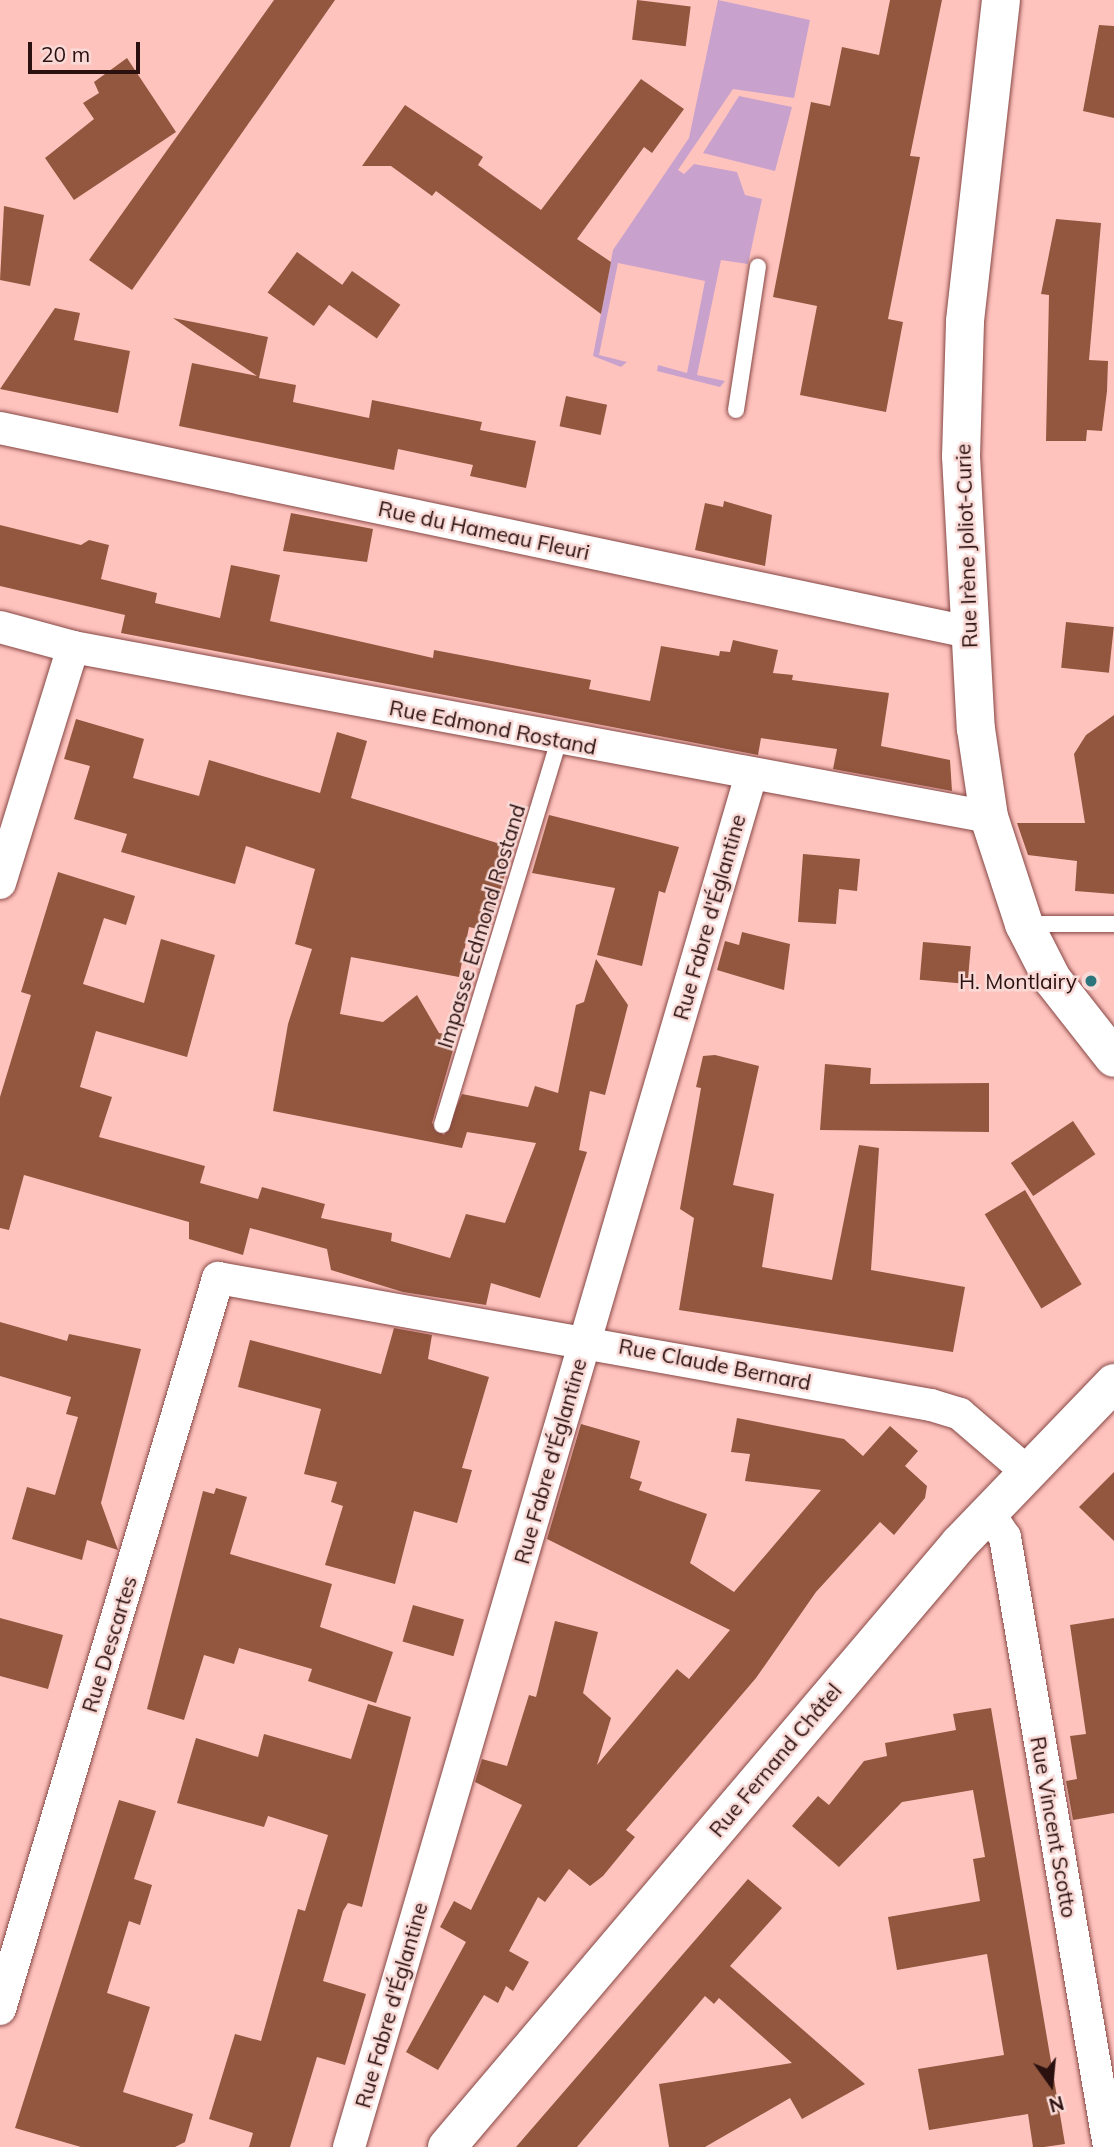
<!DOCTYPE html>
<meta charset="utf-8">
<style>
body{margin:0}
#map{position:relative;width:1114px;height:2147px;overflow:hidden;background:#ffc3be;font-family:Mulish,sans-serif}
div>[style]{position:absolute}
.green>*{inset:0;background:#c8a2cc}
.building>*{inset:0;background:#92573e;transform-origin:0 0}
.roads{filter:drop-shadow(0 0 2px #874845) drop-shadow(0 0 2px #874845)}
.service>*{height:16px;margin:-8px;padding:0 8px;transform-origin:8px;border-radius:8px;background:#fff}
.minor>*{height:32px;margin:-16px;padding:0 16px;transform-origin:16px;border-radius:16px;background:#fff}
.tertiary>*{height:38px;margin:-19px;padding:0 19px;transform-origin:19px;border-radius:19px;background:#fff}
.dots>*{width:19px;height:19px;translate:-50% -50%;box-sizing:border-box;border:4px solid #f8d9d6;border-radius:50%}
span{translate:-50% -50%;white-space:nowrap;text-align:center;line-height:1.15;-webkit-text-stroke:5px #f8d9d6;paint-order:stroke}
.street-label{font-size:21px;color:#2a100f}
.poi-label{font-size:21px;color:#2a100f}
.right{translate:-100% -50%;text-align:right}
.north{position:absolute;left:1016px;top:2049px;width:70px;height:70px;-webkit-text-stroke:5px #f8d9d6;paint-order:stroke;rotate:165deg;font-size:19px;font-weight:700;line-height:28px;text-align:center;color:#2a100f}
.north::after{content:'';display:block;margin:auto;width:24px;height:32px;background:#2a100f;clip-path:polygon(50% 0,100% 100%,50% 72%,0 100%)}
.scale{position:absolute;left:28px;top:42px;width:112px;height:32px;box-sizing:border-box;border:4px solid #2a100f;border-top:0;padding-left:9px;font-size:21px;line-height:24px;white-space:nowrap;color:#2a100f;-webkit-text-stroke:5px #f8d9d6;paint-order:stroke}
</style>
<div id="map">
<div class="green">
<div style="clip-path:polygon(718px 0,810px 20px,794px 98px,733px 89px,678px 170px,684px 174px,694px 164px,737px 172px,745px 195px,762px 199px,748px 264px,721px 260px,697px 375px,725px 381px,720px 387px,657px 371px,658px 365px,687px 373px,705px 281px,618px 263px,599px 355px,627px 362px,621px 367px,593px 356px,613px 250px,689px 138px)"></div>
<div style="clip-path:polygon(739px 96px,792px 107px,775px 171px,703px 153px)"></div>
</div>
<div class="building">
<div style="clip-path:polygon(274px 0,335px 0,132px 290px,89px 260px)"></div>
<div style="left:637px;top:0;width:54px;height:40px;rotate:7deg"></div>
<div style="clip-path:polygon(890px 0,942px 0,910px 156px,920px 157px,888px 319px,903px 322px,886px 412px,800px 395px,817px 306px,773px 297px,811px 102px,830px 106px,842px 47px,879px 55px)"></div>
<div style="clip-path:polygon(1099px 25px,1114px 26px,1114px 118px,1083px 111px)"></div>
<div style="clip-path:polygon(127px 58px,176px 132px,74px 200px,45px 158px,94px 119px,83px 103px,99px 93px,94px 82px)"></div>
<div style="clip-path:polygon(641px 79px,684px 109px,652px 153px,644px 147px,577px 239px,611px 262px,601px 314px,436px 191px,432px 196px,391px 166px,362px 166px,405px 105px,483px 157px,478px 165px,541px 210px)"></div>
<div style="clip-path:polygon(4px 206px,44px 215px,30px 286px,0 280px)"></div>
<div style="clip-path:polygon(1056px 219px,1101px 223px,1089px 360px,1108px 361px,1107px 391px,1102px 431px,1087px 430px,1086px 441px,1046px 441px,1049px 295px,1041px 294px)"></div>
<div style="left:297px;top:252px;width:57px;height:50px;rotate:36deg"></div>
<div style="left:352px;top:271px;width:59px;height:41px;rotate:35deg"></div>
<div style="clip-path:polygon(55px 308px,80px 313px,74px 340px,130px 351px,118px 413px,0 389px)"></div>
<div style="clip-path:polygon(173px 318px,268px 337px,259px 378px,296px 385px,293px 402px,369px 418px,372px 400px,482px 422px,480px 430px,536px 441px,526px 488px,470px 476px,473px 465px,398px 449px,394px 470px,179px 426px,192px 363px,257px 376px)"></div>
<div style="left:566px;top:396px;width:42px;height:31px;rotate:12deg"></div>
<div style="clip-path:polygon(724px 501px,772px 515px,765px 566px,695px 550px,705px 503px,723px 507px)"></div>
<div style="clip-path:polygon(291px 513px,373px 529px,367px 562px,283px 551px)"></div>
<div style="clip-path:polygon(0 525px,81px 545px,89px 540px,109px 545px,101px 579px,157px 593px,155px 603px,220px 618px,231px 565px,280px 575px,270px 621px,433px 658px,434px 650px,591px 680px,589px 689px,650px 701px,661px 646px,719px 656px,720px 651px,730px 652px,733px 640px,778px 650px,773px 673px,793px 675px,792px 680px,889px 693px,881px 746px,950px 760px,952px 791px,833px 769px,837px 749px,761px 738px,758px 755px,121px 633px,125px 615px,0 586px)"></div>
<div style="left:1066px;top:622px;width:48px;height:46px;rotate:6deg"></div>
<div style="clip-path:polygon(1114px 715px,1114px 894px,1075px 891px,1077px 861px,1028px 855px,1017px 823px,1085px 823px,1074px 754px,1086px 735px)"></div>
<div style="clip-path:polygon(76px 719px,144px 739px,133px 778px,199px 796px,209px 760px,320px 793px,337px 732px,367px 741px,351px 798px,513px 848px,488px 931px,469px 927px,459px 977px,351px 957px,340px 1014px,383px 1022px,417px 995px,439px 1033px,457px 1036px,432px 1123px,444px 1135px,462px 1094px,528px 1107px,535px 1086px,558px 1093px,576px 1005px,584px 1002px,596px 959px,628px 1005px,605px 1095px,590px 1091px,579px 1150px,587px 1152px,540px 1298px,491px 1283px,486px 1305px,403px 1292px,331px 1270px,327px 1249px,250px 1228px,243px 1255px,189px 1239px,189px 1222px,24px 1175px,9px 1230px,0 1228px,0 1097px,31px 995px,21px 992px,58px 872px,135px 896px,126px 925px,104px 918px,83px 984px,144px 1003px,161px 939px,215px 955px,187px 1057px,96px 1031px,80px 1087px,112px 1097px,99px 1137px,205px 1166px,200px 1183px,258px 1199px,262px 1187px,325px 1204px,321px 1218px,392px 1233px,391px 1241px,450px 1258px,466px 1214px,505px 1223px,536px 1143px,467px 1132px,462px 1148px,273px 1111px,288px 1024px,312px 949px,295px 944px,315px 869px,246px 846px,235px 884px,121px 852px,127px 834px,74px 819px,90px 766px,64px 759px)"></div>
<div style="clip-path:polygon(549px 815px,679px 847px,665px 893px,659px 891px,642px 966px,597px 955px,615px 888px,532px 873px)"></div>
<div style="clip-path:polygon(803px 854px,860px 859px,857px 891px,839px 889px,836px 924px,798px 922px)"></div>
<div style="clip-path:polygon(742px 932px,790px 944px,784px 990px,717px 970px,725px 941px,739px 945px)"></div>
<div style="left:923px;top:942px;width:48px;height:38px;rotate:5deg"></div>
<div style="clip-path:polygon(715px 1055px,759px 1066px,733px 1185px,774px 1194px,762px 1267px,832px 1280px,859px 1145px,879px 1148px,871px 1270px,965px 1287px,953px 1352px,679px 1310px,694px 1218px,680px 1209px,701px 1088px,696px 1087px,703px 1056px)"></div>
<div style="clip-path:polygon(825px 1064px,871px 1068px,870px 1084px,989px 1083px,989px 1132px,820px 1130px)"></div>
<div style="left:1073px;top:1121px;width:40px;height:75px;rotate:56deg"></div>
<div style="left:1025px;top:1190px;width:110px;height:47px;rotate:59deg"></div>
<div style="clip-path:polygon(0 1322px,67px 1341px,69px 1334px,141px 1349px,101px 1503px,118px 1550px,87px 1540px,82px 1560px,12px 1539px,27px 1487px,55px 1495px,78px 1417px,66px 1414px,71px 1397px,0 1376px)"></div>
<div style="clip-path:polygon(394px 1328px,432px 1335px,428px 1359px,489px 1377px,462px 1468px,472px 1470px,457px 1523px,414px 1511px,395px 1584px,325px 1565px,343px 1506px,331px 1502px,337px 1482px,304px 1474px,321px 1409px,238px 1387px,250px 1340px,381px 1374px)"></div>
<div style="clip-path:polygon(737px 1418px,844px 1439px,863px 1456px,890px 1426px,918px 1451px,905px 1466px,927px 1486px,925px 1498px,894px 1535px,880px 1522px,816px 1592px,756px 1678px,626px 1830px,635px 1837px,603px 1876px,590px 1886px,569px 1869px,545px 1902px,538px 1897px,509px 1951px,529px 1962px,513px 1991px,506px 1986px,498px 2003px,484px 1995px,438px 2070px,406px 2052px,466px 1942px,440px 1927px,454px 1901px,471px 1910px,522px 1805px,475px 1782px,482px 1759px,507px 1766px,529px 1695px,536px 1697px,555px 1621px,598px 1632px,583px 1693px,611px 1718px,597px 1765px,677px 1669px,689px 1679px,730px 1630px,547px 1539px,581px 1424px,640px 1441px,630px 1478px,642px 1482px,639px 1490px,707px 1514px,690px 1563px,734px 1592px,821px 1490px,745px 1481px,750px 1454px,731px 1452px)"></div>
<div style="clip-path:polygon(1114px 1472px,1114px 1541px,1079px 1507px)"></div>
<div style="clip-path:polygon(216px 1488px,247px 1497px,230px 1554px,332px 1584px,320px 1627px,393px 1652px,376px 1703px,308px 1681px,312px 1669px,239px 1648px,234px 1664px,204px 1655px,184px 1720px,147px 1709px,203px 1491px,214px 1494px)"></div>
<div style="left:413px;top:1605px;width:53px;height:38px;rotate:16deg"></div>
<div style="clip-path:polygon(0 1618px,63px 1635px,48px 1689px,0 1676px)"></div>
<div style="clip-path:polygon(1114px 1618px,1114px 1813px,1073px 1820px,1066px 1781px,1077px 1779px,1070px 1736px,1086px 1734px,1070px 1625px)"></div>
<div style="clip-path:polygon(368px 1704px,411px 1717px,362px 1907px,348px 1903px,343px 1911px,323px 1981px,366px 1994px,345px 2065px,317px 2057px,290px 2147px,249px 2147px,253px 2133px,209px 2119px,235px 2034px,261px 2041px,298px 1909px,305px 1911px,328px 1835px,268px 1816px,264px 1827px,177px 1803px,196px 1738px,258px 1757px,264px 1734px,351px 1759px)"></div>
<div style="clip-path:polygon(991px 1708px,1065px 2144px,1044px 2147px,1033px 2147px,1028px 2114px,929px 2130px,918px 2069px,1004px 2055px,987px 1954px,897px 1970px,888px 1917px,980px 1901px,973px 1859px,985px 1857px,973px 1790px,902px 1802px,839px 1867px,792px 1826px,818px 1796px,829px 1805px,864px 1761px,887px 1756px,885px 1743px,956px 1730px,953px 1714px)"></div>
<div style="clip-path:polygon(119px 1800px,156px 1811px,134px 1879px,152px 1885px,140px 1925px,129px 1921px,107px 1993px,150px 2007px,123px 2092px,193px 2114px,185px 2142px,175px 2147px,81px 2147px,15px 2128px)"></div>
<div style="clip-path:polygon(748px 1879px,782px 1908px,730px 1966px,865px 2084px,802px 2119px,790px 2098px,705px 2147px,669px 2147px,659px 2084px,792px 2063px,719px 1998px,714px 2004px,705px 1996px,577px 2147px,516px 2147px)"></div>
</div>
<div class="roads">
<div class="service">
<div style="left:736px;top:410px;width:145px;rotate:-81.3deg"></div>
<div style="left:1027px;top:924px;width:87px"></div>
<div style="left:442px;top:1125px;width:403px;rotate:-73.1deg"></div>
</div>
<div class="minor">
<div style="left:0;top:428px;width:989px;rotate:11.9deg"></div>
<div style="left:0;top:627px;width:76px;rotate:15.3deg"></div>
<div style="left:73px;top:647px;width:932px;rotate:10.51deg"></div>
<div style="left:0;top:883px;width:247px;rotate:-72.8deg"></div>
<div style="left:988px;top:1512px;width:30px;rotate:56deg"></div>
<div style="left:1005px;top:1537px;width:619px;rotate:80.32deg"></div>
<div style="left:0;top:2009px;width:763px;rotate:-73.39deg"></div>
<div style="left:218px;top:1278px;width:724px;rotate:10.1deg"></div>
<div style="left:931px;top:1405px;width:30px;rotate:17deg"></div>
<div style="left:960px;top:1414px;width:86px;rotate:40.7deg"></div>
<div style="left:349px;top:2147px;width:1430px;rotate:-73.67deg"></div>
</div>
<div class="tertiary">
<div style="left:1001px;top:0;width:324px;rotate:96.4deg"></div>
<div style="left:965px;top:322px;width:134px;rotate:91.7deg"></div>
<div style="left:961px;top:456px;width:273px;rotate:86.9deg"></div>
<div style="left:976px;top:729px;width:89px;rotate:81.6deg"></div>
<div style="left:989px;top:817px;width:113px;rotate:71.9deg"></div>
<div style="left:1024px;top:924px;width:62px;rotate:63deg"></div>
<div style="left:1052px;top:979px;width:100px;rotate:51.9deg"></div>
<div style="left:447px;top:2147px;width:792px;rotate:-49.66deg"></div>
<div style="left:960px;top:1543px;width:222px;rotate:-46.1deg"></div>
</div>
</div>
<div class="dots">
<div style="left:1091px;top:981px;background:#2c757c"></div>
</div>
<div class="street-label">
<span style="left:484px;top:530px;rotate:12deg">Rue du Hameau Fleuri</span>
<span style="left:966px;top:546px;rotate:-92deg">Rue Irène Joliot-Curie</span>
<span style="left:493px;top:727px;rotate:11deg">Rue Edmond Rostand</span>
<span style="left:709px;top:917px;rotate:-74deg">Rue Fabre d'Églantine</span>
<span style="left:481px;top:926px;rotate:-73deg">Impasse Edmond Rostand</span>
<span style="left:715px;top:1364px;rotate:11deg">Rue Claude Bernard</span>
<span style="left:550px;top:1461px;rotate:-74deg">Rue Fabre d'Églantine</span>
<span style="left:109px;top:1644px;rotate:-73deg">Rue Descartes</span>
<span style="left:775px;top:1760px;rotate:-50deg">Rue Fernand Châtel</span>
<span style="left:1054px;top:1827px;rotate:80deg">Rue Vincent Scotto</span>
<span style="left:391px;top:2005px;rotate:-74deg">Rue Fabre d'Églantine</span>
</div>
<div class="poi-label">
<span class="right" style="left:1077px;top:981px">H. Montlairy</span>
</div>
<div class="north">N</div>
<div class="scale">20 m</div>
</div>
